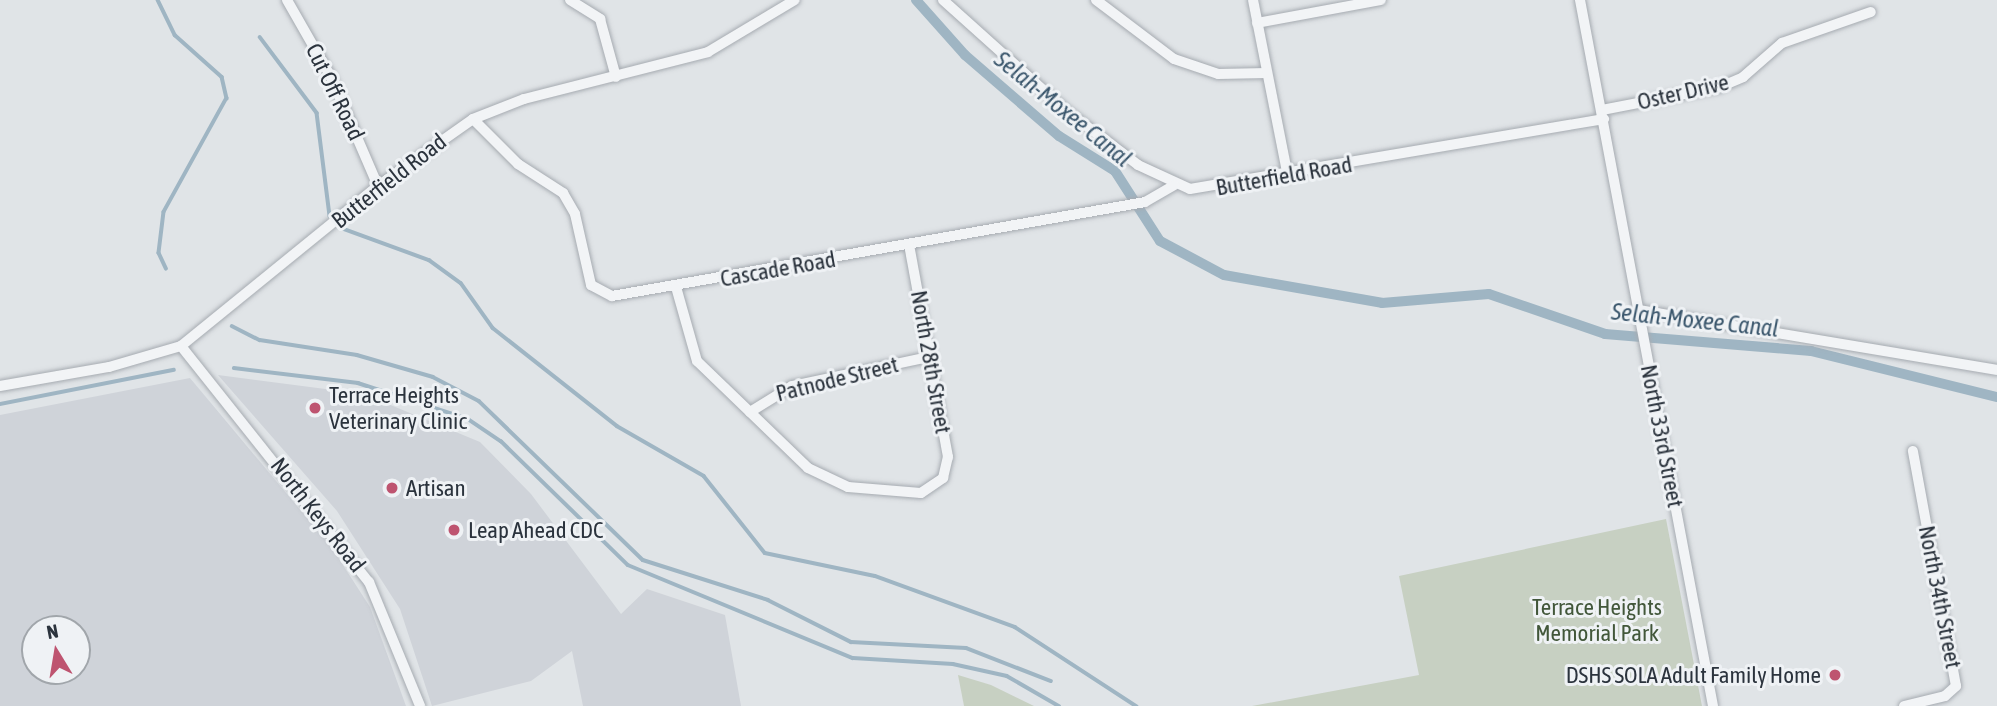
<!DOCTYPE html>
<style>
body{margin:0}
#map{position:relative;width:1997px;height:706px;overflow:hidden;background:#e0e4e7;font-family:"Asap Condensed",sans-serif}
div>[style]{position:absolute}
.built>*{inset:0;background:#cfd3d9}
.green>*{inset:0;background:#c7d0c2}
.stream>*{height:3.5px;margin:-1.75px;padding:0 1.75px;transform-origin:1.75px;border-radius:1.75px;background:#9fb5c3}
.canal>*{height:10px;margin:-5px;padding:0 5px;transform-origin:5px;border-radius:5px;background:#9fb5c3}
.roads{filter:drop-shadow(0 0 2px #a6abb1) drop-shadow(0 0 2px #a6abb1)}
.street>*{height:10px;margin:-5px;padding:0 5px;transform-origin:5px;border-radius:5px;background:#f2f4f6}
.dots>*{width:19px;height:19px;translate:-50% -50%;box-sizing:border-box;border:4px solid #eff2f5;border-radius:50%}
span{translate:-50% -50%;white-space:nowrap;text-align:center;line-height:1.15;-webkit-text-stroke:6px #eff2f5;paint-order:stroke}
.street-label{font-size:23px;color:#2b333d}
.poi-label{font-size:23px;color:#2b333d}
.left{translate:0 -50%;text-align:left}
.right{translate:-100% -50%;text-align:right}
.park-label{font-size:23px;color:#42573a}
.water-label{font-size:24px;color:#3a566c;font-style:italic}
.north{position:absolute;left:21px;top:615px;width:70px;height:70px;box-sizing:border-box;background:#eff2f5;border:2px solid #a1a6ab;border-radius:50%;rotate:349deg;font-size:19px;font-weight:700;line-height:28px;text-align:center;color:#2b333d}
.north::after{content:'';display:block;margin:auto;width:24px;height:32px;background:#be5470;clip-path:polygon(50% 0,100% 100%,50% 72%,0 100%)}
</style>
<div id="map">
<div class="built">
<div style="clip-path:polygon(218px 375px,364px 394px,480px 442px,531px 494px,621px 614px,647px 589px,725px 615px,741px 706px,583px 706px,572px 651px,531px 681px,432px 706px,400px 609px,337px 511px)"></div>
<div style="clip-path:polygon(evenodd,190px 378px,332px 548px,370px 607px,406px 706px,0 706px,0 415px,190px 378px,35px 629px,77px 629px,77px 671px,35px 671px,35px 629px)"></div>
</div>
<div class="green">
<div style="clip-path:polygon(1666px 519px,1702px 706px,1252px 706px,1419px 675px,1399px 576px)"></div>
<div style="clip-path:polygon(958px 675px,991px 685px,1034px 706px,964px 706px)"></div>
</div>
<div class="stream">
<div style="left:158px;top:0;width:39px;rotate:64deg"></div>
<div style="left:175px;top:35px;width:63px;rotate:41.8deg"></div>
<div style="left:222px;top:77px;width:22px;rotate:77deg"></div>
<div style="left:227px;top:98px;width:130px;rotate:118.9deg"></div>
<div style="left:164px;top:212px;width:41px;rotate:97deg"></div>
<div style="left:159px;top:253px;width:17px;rotate:65deg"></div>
<div style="left:260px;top:37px;width:95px;rotate:53.1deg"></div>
<div style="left:317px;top:113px;width:104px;rotate:82.8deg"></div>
<div style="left:341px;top:228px;width:94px;rotate:20deg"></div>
<div style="left:429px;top:260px;width:39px;rotate:36deg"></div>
<div style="left:461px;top:283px;width:55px;rotate:54.6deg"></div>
<div style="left:493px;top:328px;width:158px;rotate:38.3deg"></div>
<div style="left:617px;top:426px;width:100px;rotate:29.9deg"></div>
<div style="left:704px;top:476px;width:98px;rotate:51.6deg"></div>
<div style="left:765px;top:553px;width:112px;rotate:11.8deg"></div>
<div style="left:875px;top:576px;width:149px;rotate:20deg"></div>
<div style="left:1015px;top:627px;width:145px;rotate:33.1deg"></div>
<div style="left:232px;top:326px;width:31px;rotate:27deg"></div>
<div style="left:260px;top:340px;width:98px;rotate:8.8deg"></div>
<div style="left:357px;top:355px;width:79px;rotate:16.1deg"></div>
<div style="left:433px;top:377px;width:52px;rotate:27.6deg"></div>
<div style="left:479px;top:401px;width:228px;rotate:44.1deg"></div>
<div style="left:643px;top:560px;width:131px;rotate:17.7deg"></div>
<div style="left:768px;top:600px;width:93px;rotate:26.8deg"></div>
<div style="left:851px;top:642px;width:115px;rotate:3deg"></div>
<div style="left:966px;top:648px;width:91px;rotate:21.2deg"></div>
<div style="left:234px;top:368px;width:125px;rotate:6.9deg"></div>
<div style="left:358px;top:383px;width:116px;rotate:18.1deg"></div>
<div style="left:468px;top:419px;width:40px;rotate:34deg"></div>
<div style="left:501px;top:441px;width:177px;rotate:44.3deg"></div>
<div style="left:628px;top:565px;width:243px;rotate:22.5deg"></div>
<div style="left:853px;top:658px;width:100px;rotate:3.4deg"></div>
<div style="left:953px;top:664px;width:55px;rotate:12.5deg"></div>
<div style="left:1007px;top:676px;width:60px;rotate:30deg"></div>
<div style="left:0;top:404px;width:177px;rotate:-11.1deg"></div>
</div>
<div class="canal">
<div style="left:916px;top:0;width:74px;rotate:48.3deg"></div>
<div style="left:965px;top:55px;width:124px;rotate:40.8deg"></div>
<div style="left:1059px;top:136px;width:66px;rotate:32deg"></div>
<div style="left:1115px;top:171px;width:83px;rotate:57.3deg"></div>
<div style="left:1160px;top:241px;width:72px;rotate:28deg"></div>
<div style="left:1224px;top:275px;width:160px;rotate:10deg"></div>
<div style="left:1382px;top:303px;width:107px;rotate:-4.8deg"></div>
<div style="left:1489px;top:294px;width:123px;rotate:19deg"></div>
<div style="left:1605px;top:334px;width:207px;rotate:4.7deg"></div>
<div style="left:1811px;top:351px;width:192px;rotate:13.9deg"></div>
</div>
<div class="roads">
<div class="street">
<div style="left:287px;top:0;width:89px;rotate:60.3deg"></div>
<div style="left:331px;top:77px;width:119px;rotate:66.7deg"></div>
<div style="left:570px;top:0;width:36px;rotate:32deg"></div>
<div style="left:600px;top:19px;width:60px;rotate:74.6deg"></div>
<div style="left:943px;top:0;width:168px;rotate:41.9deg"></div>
<div style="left:1068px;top:112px;width:88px;rotate:37.1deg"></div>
<div style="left:1138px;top:165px;width:57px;rotate:24.8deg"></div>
<div style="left:1190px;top:189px;width:420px;rotate:-9.6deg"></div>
<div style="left:1096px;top:0;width:98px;rotate:37.1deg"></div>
<div style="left:1174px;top:59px;width:46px;rotate:18.8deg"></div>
<div style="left:1218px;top:74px;width:49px;rotate:-1.2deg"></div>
<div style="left:1253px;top:0;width:180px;rotate:78.8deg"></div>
<div style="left:1580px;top:0;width:718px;rotate:79.33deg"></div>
<div style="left:1257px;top:23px;width:126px;rotate:-10.5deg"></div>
<div style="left:1602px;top:110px;width:120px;rotate:-11deg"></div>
<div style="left:1720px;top:87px;width:25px;rotate:-23deg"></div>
<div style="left:1743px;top:77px;width:52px;rotate:-41.1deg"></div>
<div style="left:1782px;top:43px;width:94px;rotate:-19.2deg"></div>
<div style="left:473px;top:119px;width:64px;rotate:45deg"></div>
<div style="left:518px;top:164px;width:54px;rotate:32.8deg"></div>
<div style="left:563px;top:193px;width:24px;rotate:60deg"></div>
<div style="left:575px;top:214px;width:73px;rotate:77.3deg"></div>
<div style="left:591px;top:285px;width:24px;rotate:28deg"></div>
<div style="left:612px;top:296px;width:541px;rotate:-10deg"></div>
<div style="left:1145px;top:202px;width:34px;rotate:-30deg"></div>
<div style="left:676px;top:287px;width:77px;rotate:74.2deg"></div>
<div style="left:697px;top:361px;width:154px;rotate:43.9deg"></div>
<div style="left:808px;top:468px;width:44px;rotate:25.4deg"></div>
<div style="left:848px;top:487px;width:73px;rotate:4.7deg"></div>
<div style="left:921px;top:493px;width:27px;rotate:-34deg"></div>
<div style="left:943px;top:478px;width:22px;rotate:-77deg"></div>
<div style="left:948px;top:457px;width:216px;rotate:-100.4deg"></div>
<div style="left:1639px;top:310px;width:363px;rotate:9.5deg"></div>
<div style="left:181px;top:346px;width:302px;rotate:51.5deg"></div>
<div style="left:369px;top:582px;width:134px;rotate:67.6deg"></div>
<div style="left:0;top:386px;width:111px;rotate:-9.9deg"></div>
<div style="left:109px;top:367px;width:75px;rotate:-16.3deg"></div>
<div style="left:181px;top:346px;width:254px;rotate:-39.1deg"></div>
<div style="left:378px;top:186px;width:116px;rotate:-35.2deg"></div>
<div style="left:473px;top:119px;width:55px;rotate:-21.4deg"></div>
<div style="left:524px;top:99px;width:190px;rotate:-14.3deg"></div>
<div style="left:708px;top:52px;width:101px;rotate:-30.9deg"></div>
<div style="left:750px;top:412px;width:49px;rotate:-31.8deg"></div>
<div style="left:792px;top:386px;width:140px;rotate:-12deg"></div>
<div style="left:1904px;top:706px;width:42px;rotate:-13.7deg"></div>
<div style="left:1945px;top:696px;width:15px;rotate:-42deg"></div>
<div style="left:1956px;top:686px;width:239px;rotate:-100.4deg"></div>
</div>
</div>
<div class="dots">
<div style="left:315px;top:408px;background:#be5470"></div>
<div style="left:392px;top:488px;background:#be5470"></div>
<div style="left:454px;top:530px;background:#be5470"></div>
<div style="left:1835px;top:675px;background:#be5470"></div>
</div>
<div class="street-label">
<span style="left:335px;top:92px;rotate:64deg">Cut Off Road</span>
<span style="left:1683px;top:92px;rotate:-13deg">Oster Drive</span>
<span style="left:1284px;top:176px;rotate:-10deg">Butterfield Road</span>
<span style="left:389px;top:181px;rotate:-38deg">Butterfield Road</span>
<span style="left:778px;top:269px;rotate:-10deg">Cascade Road</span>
<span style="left:931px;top:362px;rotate:80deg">North 28th Street</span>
<span style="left:837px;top:379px;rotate:-14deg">Patnode Street</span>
<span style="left:1662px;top:436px;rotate:79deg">North 33rd Street</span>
<span style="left:318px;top:515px;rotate:52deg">North Keys Road</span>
<span style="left:1940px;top:597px;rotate:79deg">North 34th Street</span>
</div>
<div class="poi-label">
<span class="left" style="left:329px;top:408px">Terrace Heights<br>Veterinary Clinic</span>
<span class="left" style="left:406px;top:488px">Artisan</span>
<span class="left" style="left:468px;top:530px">Leap Ahead CDC</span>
<span class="right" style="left:1821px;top:675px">DSHS SOLA Adult Family Home</span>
</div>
<div class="park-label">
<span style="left:1597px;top:620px">Terrace Heights<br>Memorial Park</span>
</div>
<div class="water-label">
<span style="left:1063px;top:109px;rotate:39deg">Selah-Moxee Canal</span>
<span style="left:1695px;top:320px;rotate:6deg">Selah-Moxee Canal</span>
</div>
<div class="north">N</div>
</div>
